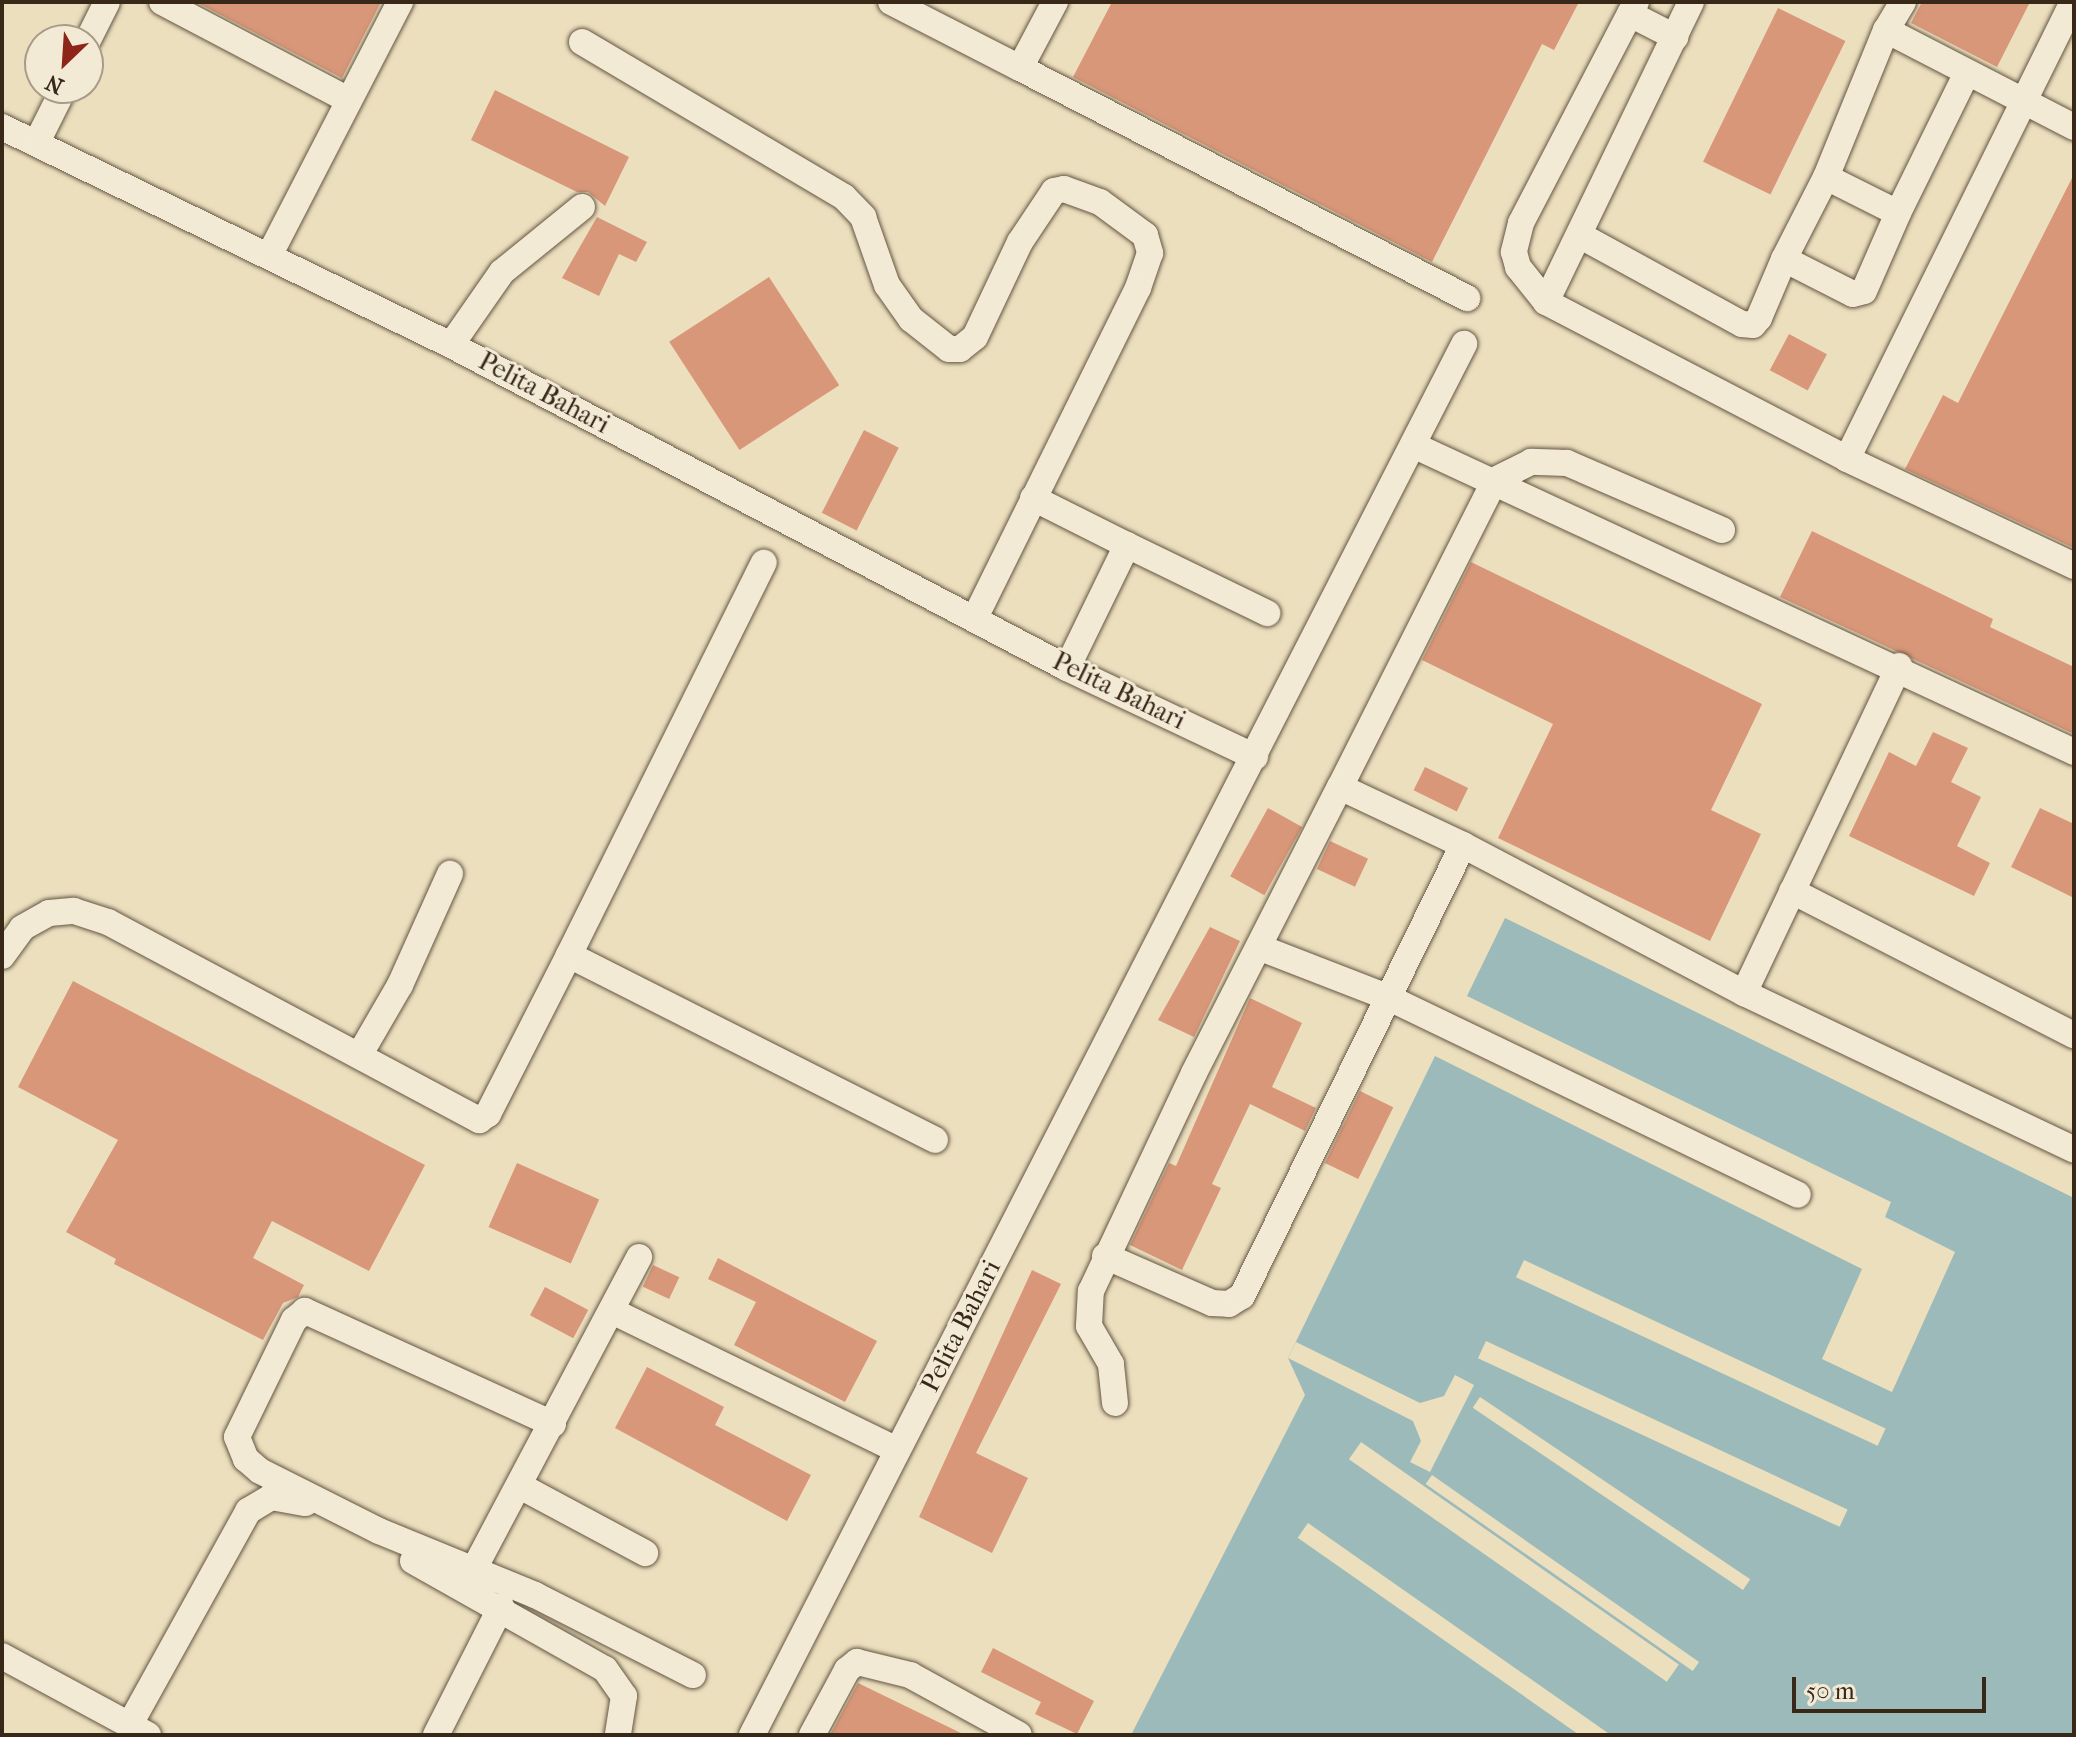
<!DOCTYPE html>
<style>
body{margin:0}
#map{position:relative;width:2076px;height:1737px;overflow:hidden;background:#ecdfbe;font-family:"IM FELL French Canon",serif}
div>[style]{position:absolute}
.water>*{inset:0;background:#9cbaba}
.pier>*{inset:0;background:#ecdfbe;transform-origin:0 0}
.building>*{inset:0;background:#d99779;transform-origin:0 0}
.roads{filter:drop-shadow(0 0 2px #645642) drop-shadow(0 0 2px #645642)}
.minor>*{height:26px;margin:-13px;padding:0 13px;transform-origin:13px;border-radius:13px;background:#f3ead5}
span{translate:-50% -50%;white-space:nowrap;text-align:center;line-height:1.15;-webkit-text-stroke:6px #f3ead5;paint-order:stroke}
.street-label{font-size:26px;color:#372818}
.frame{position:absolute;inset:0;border:4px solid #372818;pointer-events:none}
.north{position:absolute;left:24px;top:24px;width:80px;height:80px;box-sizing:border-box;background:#f3ead5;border:2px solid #a89c89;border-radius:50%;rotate:205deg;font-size:22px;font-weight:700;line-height:32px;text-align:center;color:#372818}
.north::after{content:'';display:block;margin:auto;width:28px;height:36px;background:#8f2418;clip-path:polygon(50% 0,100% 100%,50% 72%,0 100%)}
.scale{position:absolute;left:1792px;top:1677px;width:194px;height:36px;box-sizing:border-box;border:4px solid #372818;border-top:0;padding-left:10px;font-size:24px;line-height:28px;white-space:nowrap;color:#372818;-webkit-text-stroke:6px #f3ead5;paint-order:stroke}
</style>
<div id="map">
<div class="water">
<div style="clip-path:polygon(1505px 918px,2074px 1198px,2074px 1735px,1131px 1735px,1305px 1395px,1288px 1358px,1435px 1056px,1862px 1269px,1822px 1359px,1892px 1392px,1955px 1252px,1885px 1217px,1891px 1202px,1467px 996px)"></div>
</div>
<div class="pier">
<div style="left:1524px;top:1260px;width:399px;height:19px;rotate:25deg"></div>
<div style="left:1486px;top:1341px;width:399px;height:19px;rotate:25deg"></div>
<div style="clip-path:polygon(1296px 1342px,1420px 1403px,1444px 1396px,1455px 1375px,1474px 1385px,1430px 1472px,1410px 1462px,1421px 1441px,1413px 1421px,1288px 1358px)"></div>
<div style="left:1480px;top:1397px;width:326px;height:13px;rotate:34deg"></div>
<div style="left:1361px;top:1442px;width:388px;height:21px;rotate:35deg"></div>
<div style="left:1432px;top:1475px;width:326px;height:11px;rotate:35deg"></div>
<div style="left:1308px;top:1523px;width:371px;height:18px;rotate:35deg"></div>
</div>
<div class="building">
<div style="clip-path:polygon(196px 2px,381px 2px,342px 78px)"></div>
<div style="clip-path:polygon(1112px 2px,1579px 2px,1554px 50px,1542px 44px,1432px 262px,1073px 77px)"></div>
<div style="clip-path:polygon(1922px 2px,2030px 2px,1997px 67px,1911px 23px)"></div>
<div style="left:1778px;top:8px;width:75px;height:171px;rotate:26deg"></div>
<div style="clip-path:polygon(495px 90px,629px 157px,605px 206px,588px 192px,577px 192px,471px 140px)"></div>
<div style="clip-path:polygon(2074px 174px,2074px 548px,1905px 469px,1943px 395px,1958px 403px)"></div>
<div style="clip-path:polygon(597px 217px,647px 242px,636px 262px,619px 254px,599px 296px,562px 278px)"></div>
<div style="left:769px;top:277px;width:129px;height:119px;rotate:57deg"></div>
<div style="left:1789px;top:334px;width:43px;height:41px;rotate:28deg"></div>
<div style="left:864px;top:430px;width:39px;height:93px;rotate:27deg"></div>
<div style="clip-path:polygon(1812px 531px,1993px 619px,1990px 627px,2074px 667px,2074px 734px,1780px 597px)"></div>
<div style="clip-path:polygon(1471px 562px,1762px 704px,1711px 810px,1761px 834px,1710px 941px,1498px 838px,1553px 724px,1422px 660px)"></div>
<div style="clip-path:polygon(1933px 732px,1968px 748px,1951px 782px,1981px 797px,1957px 846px,1990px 863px,1974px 896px,1849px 836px,1889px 752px,1916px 766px)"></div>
<div style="left:1425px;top:767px;width:48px;height:26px;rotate:26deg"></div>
<div style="left:1268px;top:808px;width:39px;height:78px;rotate:29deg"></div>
<div style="clip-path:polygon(2040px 808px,2074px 824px,2074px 898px,2011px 867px)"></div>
<div style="left:1330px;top:841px;width:42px;height:31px;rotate:25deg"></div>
<div style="clip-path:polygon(1210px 927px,1240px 941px,1194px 1037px,1158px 1020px)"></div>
<div style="clip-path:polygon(73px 981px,425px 1165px,369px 1271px,272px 1221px,253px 1258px,304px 1285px,298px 1297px,283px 1303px,263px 1340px,114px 1264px,116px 1259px,66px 1232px,118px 1140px,18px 1087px)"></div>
<div style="clip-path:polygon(1250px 998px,1302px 1023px,1272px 1087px,1316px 1108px,1305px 1131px,1250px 1104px,1212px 1184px,1221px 1188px,1182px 1270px,1130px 1245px,1169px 1163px,1176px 1166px)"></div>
<div style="left:1360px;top:1091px;width:37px;height:80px;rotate:26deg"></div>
<div style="left:517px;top:1163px;width:90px;height:70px;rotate:24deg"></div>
<div style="clip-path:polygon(718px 1258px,877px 1341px,845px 1402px,734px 1345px,756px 1302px,708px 1279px)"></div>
<div style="left:653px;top:1265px;width:29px;height:24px;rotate:25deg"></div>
<div style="clip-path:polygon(1032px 1270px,1061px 1284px,976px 1453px,1028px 1478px,992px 1553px,919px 1517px)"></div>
<div style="left:545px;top:1287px;width:49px;height:32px;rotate:28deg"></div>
<div style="clip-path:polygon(647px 1367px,724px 1407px,715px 1425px,811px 1475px,787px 1521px,615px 1428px)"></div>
<div style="clip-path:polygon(993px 1648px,1094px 1701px,1077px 1734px,1035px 1714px,1041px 1702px,981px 1672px)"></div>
<div style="clip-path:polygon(858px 1683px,965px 1735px,830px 1735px)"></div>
</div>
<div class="roads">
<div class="minor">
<div style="left:162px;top:2px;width:209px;rotate:27.7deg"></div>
<div style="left:891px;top:2px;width:145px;rotate:27.1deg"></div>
<div style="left:1020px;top:68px;width:75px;rotate:-62.1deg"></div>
<div style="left:1636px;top:2px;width:249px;rotate:117.5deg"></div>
<div style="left:1521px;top:223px;width:30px;rotate:104deg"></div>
<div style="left:1514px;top:252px;width:16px;rotate:75deg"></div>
<div style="left:1518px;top:267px;width:45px;rotate:51.3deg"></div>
<div style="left:1546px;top:302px;width:339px;rotate:27.5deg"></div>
<div style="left:1847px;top:459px;width:510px;rotate:-63.69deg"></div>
<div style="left:1903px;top:2px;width:33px;rotate:121deg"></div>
<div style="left:1886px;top:30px;width:212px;rotate:27.3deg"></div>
<div style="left:1630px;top:14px;width:51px;rotate:27.1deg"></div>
<div style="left:1886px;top:30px;width:159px;rotate:112.2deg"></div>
<div style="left:1826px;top:177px;width:80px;rotate:26.6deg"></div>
<div style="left:1898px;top:213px;width:154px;rotate:-63.8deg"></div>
<div style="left:88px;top:40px;width:42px;rotate:-63.4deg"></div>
<div style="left:582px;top:42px;width:304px;rotate:30.6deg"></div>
<div style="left:844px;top:197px;width:28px;rotate:46deg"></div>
<div style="left:863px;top:217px;width:72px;rotate:70.6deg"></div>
<div style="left:887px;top:285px;width:42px;rotate:54.8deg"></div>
<div style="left:911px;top:319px;width:48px;rotate:38.3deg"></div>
<div style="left:949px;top:349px;width:11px"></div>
<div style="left:960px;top:349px;width:19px;rotate:-39deg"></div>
<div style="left:975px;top:337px;width:105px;rotate:-64.7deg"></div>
<div style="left:1020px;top:242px;width:61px;rotate:-56.3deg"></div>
<div style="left:1054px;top:191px;width:10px;rotate:-11deg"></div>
<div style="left:1064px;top:189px;width:38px;rotate:20deg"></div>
<div style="left:1100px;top:202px;width:56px;rotate:36.3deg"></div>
<div style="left:1145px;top:235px;width:19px;rotate:74deg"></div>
<div style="left:1150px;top:253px;width:37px;rotate:109deg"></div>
<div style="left:1138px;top:288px;width:368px;rotate:116.3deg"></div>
<div style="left:1020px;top:68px;width:503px;rotate:27.23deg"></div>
<div style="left:2px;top:127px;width:499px;rotate:25.9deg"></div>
<div style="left:451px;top:345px;width:696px;rotate:27.67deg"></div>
<div style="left:1067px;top:668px;width:208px;rotate:25.3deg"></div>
<div style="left:37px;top:142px;width:60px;rotate:-63.4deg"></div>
<div style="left:1826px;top:177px;width:92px;rotate:117.1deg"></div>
<div style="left:1784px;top:259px;width:77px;rotate:26.9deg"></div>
<div style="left:1853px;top:294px;width:11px;rotate:-15deg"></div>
<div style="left:1864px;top:291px;width:85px;rotate:-66.4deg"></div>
<div style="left:1581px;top:236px;width:183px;rotate:28.7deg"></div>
<div style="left:1742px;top:324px;width:11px;rotate:5deg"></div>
<div style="left:1753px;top:325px;width:9px;rotate:-49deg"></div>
<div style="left:1759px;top:318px;width:64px;rotate:-67deg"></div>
<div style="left:270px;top:254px;width:284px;rotate:-62.7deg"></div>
<div style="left:1546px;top:302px;width:333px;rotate:-64.2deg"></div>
<div style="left:451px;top:345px;width:89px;rotate:-55.1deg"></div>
<div style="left:502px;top:272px;width:103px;rotate:-39.1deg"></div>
<div style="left:1413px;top:445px;width:729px;rotate:24.91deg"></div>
<div style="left:1847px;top:459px;width:251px;rotate:25.2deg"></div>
<div style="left:1033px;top:498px;width:105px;rotate:26.6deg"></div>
<div style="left:1127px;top:545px;width:137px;rotate:116deg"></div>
<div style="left:1722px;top:530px;width:169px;rotate:-156.6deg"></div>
<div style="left:1567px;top:463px;width:36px;rotate:-178deg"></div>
<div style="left:1531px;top:462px;width:40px;rotate:153.4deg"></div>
<div style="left:1495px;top:480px;width:344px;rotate:116.8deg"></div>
<div style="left:1340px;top:787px;width:136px;rotate:25.2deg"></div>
<div style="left:1463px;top:845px;width:318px;rotate:27.8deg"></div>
<div style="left:1744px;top:993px;width:365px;rotate:25.4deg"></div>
<div style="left:1127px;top:545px;width:156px;rotate:25.9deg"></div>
<div style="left:1792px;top:891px;width:317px;rotate:27.1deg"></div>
<div style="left:1261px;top:948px;width:133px;rotate:21.2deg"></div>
<div style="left:1385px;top:996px;width:458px;rotate:25.7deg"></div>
<div style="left:569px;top:955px;width:410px;rotate:26.8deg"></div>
<div style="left:2px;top:956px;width:34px;rotate:-54deg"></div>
<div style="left:22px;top:928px;width:31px;rotate:-29deg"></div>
<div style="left:49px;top:913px;width:25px;rotate:-5deg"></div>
<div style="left:74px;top:911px;width:36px;rotate:18deg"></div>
<div style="left:108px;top:922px;width:421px;rotate:28.1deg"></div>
<div style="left:479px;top:1120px;width:11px;rotate:-34deg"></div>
<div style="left:488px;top:1114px;width:178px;rotate:-63deg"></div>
<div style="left:569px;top:955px;width:438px;rotate:-63.6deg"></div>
<div style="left:1744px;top:993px;width:362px;rotate:-64.6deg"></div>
<div style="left:360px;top:1054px;width:80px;rotate:-59.9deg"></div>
<div style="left:400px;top:985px;width:122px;rotate:-65.8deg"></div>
<div style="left:1105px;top:1256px;width:117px;rotate:23.7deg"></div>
<div style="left:1212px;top:1303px;width:17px;rotate:3deg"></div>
<div style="left:1229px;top:1304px;width:15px;rotate:-32deg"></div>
<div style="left:1242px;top:1296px;width:502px;rotate:-63.89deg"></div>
<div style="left:612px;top:1311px;width:317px;rotate:26deg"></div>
<div style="left:1115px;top:1403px;width:39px;rotate:-96deg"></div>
<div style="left:1111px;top:1364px;width:44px;rotate:-120.1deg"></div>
<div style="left:1089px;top:1326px;width:35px;rotate:-87deg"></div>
<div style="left:1091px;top:1291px;width:241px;rotate:-64.7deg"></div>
<div style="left:1194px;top:1073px;width:321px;rotate:-63deg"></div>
<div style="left:553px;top:1424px;width:273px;rotate:-155.5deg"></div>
<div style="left:305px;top:1311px;width:14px;rotate:141deg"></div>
<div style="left:294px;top:1320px;width:130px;rotate:116deg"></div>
<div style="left:237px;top:1437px;width:24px;rotate:68deg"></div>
<div style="left:246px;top:1459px;width:18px;rotate:41deg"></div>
<div style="left:260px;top:1471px;width:133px;rotate:26.8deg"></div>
<div style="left:379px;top:1531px;width:169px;rotate:22.3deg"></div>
<div style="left:535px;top:1595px;width:177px;rotate:26.9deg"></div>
<div style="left:520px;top:1486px;width:142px;rotate:28.2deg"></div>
<div style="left:413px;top:1561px;width:220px;rotate:29.4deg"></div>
<div style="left:605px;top:1669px;width:33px;rotate:55deg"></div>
<div style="left:624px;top:1696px;width:39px;rotate:99deg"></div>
<div style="left:474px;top:1569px;width:353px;rotate:-62.1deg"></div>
<div style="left:2px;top:1656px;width:166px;rotate:28.4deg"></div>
<div style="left:129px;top:1726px;width:246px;rotate:-61deg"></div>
<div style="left:248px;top:1511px;width:27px;rotate:-31deg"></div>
<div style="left:271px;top:1497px;width:35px;rotate:10deg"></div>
<div style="left:436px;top:1735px;width:144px;rotate:-63.1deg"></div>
<div style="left:752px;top:1735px;width:1563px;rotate:-62.89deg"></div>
<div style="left:812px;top:1735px;width:74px;rotate:-61.7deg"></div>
<div style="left:847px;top:1670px;width:13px;rotate:-39deg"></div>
<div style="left:857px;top:1662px;width:55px;rotate:13.8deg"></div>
<div style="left:910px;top:1675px;width:124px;rotate:28.8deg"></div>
</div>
</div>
<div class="street-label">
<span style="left:544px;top:393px;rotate:28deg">Pelita Bahari</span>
<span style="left:1119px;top:691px;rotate:26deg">Pelita Bahari</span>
<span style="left:961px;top:1326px;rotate:-63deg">Pelita Bahari</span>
</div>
<div class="frame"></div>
<div class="north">N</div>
<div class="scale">50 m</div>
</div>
